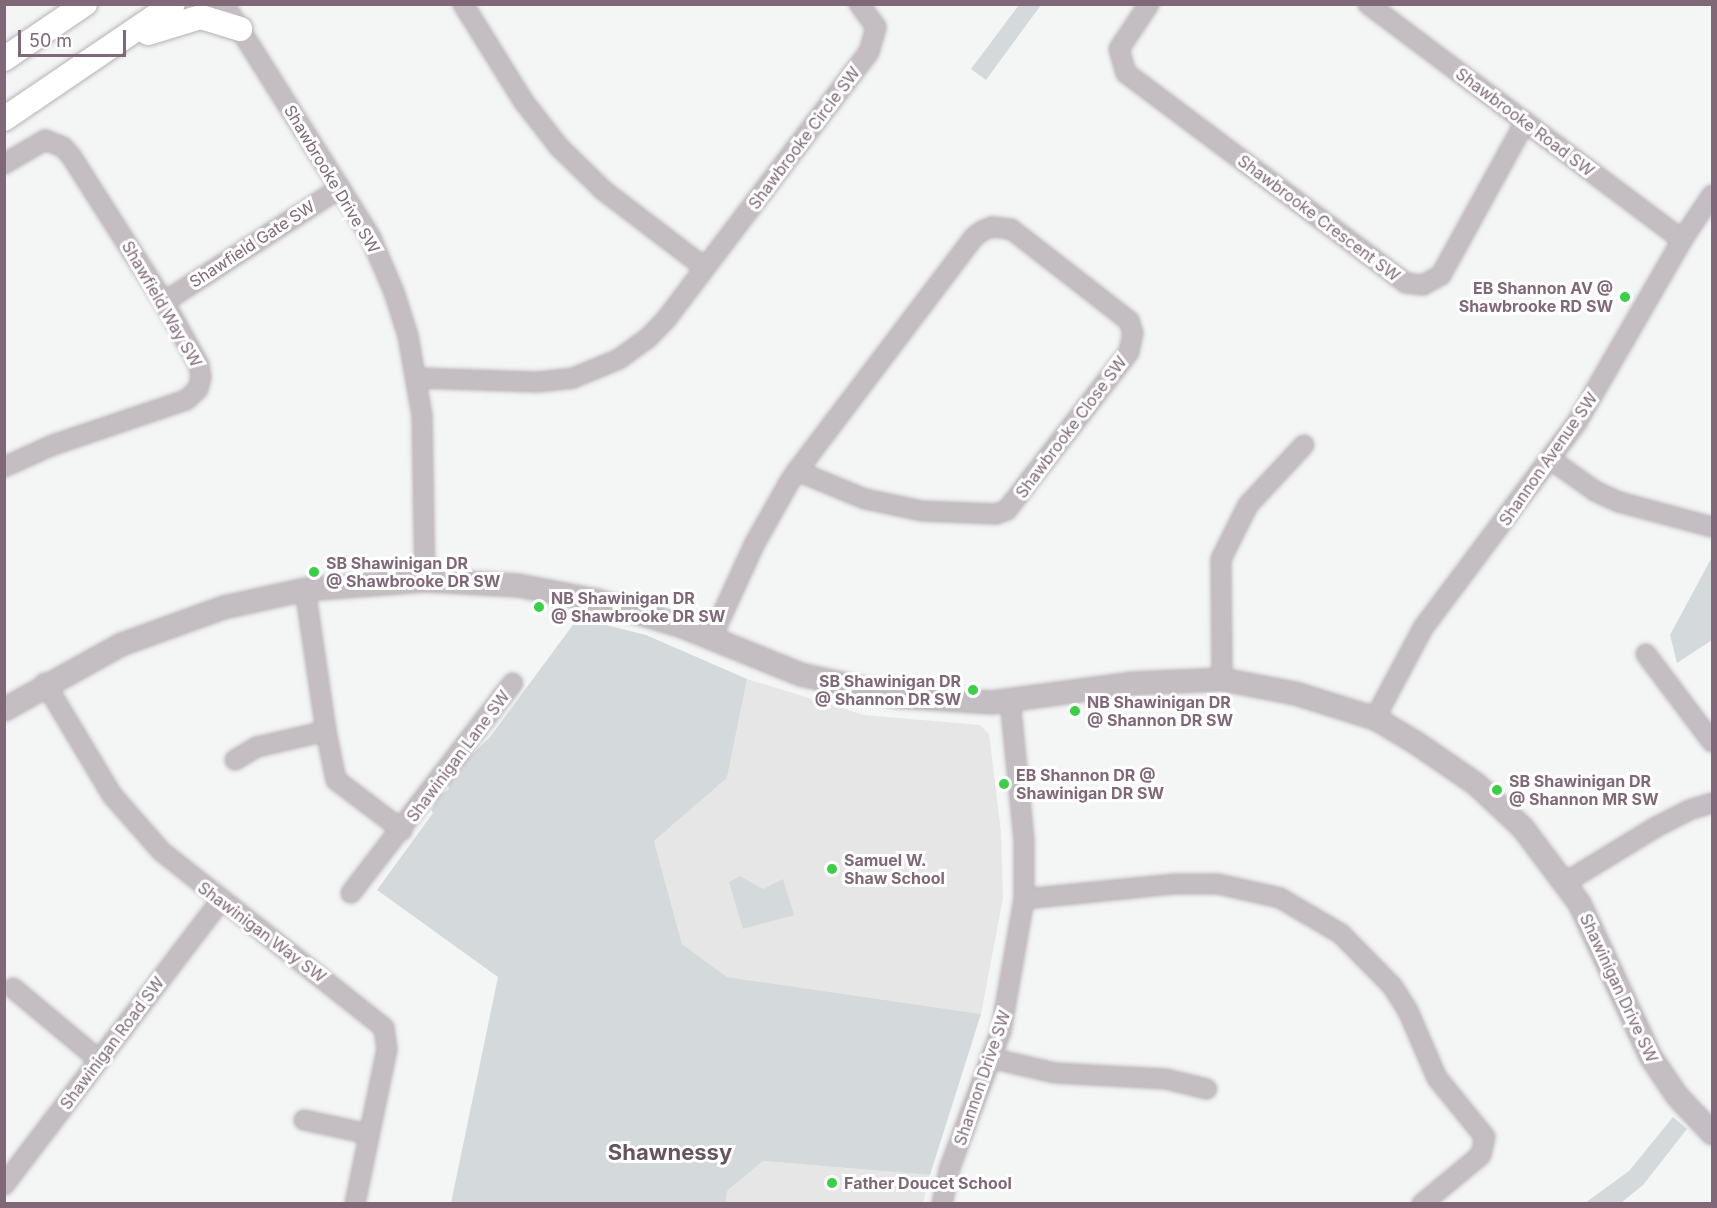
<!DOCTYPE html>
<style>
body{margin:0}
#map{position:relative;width:1717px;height:1208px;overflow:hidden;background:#f3f6f5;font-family:Inter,sans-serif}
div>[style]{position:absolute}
.built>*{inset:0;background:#e6e6e7}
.green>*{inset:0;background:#d4d9dc}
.roads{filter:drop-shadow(0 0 2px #b8b0b6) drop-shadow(0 0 2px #b8b0b6)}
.minor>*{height:18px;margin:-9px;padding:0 9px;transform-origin:9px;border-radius:9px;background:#c4bdc2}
.tertiary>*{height:21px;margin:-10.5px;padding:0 10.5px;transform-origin:10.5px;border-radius:10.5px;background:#c4bdc2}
.secondary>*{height:24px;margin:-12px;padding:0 12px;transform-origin:12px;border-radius:12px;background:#fff}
.dots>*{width:16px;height:16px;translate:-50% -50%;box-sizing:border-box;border:3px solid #fff;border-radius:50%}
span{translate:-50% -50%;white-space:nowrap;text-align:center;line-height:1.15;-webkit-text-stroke:6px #fff;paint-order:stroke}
.street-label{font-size:16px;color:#806879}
.poi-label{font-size:16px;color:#806879;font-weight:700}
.right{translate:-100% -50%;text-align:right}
.left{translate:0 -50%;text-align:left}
.district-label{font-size:22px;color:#665561;font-weight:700}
.frame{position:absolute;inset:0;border:6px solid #806879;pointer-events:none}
.scale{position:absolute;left:18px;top:30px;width:108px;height:27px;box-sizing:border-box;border:3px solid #806879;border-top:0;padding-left:8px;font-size:18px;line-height:21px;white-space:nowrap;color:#806879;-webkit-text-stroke:4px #fff;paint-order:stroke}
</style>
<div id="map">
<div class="built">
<div style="clip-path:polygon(747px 679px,864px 715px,980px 725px,989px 734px,1001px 832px,1003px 898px,981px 1014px,727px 977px,682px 944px,654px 841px,727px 778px)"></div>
<div style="clip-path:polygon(763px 1161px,930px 1175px,923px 1203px,726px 1204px,727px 1191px)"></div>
</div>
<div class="green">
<div style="clip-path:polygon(1019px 5px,1041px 5px,986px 80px,971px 69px)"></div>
<div style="clip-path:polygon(1712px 557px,1712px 640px,1677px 663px,1670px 635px)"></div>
<div style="clip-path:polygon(578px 618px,646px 635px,747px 679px,727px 778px,654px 841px,682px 944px,727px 977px,981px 1014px,930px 1175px,763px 1161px,727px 1191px,726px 1203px,451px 1203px,498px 977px,377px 890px,433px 813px,431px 810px,440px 795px,449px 789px,448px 784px,461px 765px,490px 737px)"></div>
<div style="clip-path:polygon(740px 876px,763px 889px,783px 879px,794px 915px,743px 929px,729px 882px)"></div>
<div style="clip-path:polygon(1673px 1117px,1687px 1129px,1643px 1185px,1621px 1203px,1585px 1203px,1629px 1171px)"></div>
</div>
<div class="roads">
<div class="minor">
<div style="left:224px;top:4px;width:274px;rotate:57.8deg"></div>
<div style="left:370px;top:236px;width:61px;rotate:66.8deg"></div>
<div style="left:394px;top:292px;width:46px;rotate:72.3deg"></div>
<div style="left:408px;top:336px;width:80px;rotate:80deg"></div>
<div style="left:422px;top:415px;width:165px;rotate:89deg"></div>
<div style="left:463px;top:4px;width:115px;rotate:58.1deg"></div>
<div style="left:524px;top:102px;width:57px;rotate:52.1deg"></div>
<div style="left:559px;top:147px;width:62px;rotate:44.3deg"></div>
<div style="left:603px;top:190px;width:128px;rotate:37.4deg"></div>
<div style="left:1149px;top:4px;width:54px;rotate:123.7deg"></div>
<div style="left:1119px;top:49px;width:25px;rotate:74deg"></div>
<div style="left:1126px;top:73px;width:350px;rotate:36.9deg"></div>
<div style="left:1406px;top:283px;width:17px;rotate:7deg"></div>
<div style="left:1423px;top:285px;width:21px;rotate:-29deg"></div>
<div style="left:1441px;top:275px;width:175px;rotate:-61.2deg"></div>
<div style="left:1368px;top:4px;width:393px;rotate:36.9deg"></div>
<div style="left:4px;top:164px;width:48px;rotate:-30.3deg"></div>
<div style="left:45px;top:140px;width:19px;rotate:21deg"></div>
<div style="left:63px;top:147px;width:12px;rotate:48deg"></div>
<div style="left:71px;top:156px;width:173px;rotate:57.5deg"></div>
<div style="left:164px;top:302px;width:72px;rotate:60.9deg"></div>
<div style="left:199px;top:365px;width:12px;rotate:81deg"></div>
<div style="left:201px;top:377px;width:12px;rotate:104deg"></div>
<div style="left:198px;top:389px;width:16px;rotate:137deg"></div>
<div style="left:186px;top:400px;width:140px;rotate:161.3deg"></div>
<div style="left:53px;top:445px;width:54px;rotate:155.8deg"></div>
<div style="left:164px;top:302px;width:210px;rotate:-32.9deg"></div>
<div style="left:417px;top:378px;width:120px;rotate:1.9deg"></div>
<div style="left:537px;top:382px;width:36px;rotate:-6deg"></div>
<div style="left:573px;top:378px;width:50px;rotate:-22.4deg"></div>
<div style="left:619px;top:359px;width:34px;rotate:-36deg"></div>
<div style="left:647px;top:339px;width:29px;rotate:-46deg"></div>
<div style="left:667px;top:318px;width:334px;rotate:-52.8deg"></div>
<div style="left:869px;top:52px;width:26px;rotate:-74deg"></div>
<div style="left:876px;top:27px;width:29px;rotate:-126deg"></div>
<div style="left:1550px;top:459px;width:55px;rotate:35.4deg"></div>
<div style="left:1595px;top:491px;width:26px;rotate:25deg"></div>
<div style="left:1619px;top:502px;width:96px;rotate:15deg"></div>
<div style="left:711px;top:639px;width:106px;rotate:-65.4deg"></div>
<div style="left:755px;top:543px;width:71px;rotate:-60.6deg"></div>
<div style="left:790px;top:481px;width:12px;rotate:-55deg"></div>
<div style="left:797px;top:471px;width:293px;rotate:-52.9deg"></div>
<div style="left:974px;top:237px;width:10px;rotate:-37deg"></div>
<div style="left:982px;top:231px;width:11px;rotate:-22deg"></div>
<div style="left:992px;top:227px;width:19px;rotate:6deg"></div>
<div style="left:1011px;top:229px;width:150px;rotate:37.9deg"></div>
<div style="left:1129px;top:321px;width:13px;rotate:72deg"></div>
<div style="left:1133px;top:333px;width:19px;rotate:102deg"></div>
<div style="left:1129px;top:352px;width:200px;rotate:127.7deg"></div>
<div style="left:1007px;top:510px;width:12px;rotate:160deg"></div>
<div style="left:996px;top:514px;width:74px;rotate:-177.7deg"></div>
<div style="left:922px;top:511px;width:58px;rotate:-168.1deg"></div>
<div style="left:865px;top:499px;width:74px;rotate:-157.6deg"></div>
<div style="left:1646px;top:654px;width:110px;rotate:53.1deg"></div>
<div style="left:1222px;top:679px;width:120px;rotate:-90.5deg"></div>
<div style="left:1221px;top:559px;width:60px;rotate:-63.4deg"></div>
<div style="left:1248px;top:505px;width:82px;rotate:-47deg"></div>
<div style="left:45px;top:683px;width:131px;rotate:59.1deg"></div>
<div style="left:112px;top:795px;width:74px;rotate:48.8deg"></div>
<div style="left:161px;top:851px;width:285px;rotate:38.4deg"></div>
<div style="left:384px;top:1028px;width:21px;rotate:82deg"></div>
<div style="left:387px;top:1049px;width:158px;rotate:101.7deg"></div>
<div style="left:1375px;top:718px;width:102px;rotate:-61.9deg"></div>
<div style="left:1423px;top:628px;width:257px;rotate:-53.2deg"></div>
<div style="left:1577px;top:422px;width:210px;rotate:-60deg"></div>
<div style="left:1682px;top:240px;width:54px;rotate:-56.3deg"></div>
<div style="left:326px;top:731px;width:50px;rotate:78.5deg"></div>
<div style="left:336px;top:780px;width:83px;rotate:37.1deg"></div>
<div style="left:235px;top:760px;width:26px;rotate:-31deg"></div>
<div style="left:257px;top:747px;width:71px;rotate:-13.1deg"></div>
<div style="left:326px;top:731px;width:144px;rotate:-98.4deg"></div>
<div style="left:1566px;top:882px;width:105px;rotate:-31.4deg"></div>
<div style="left:1656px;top:827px;width:37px;rotate:-27deg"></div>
<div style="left:1689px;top:810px;width:24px;rotate:-17deg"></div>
<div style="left:351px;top:893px;width:265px;rotate:-52.4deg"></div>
<div style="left:1024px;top:899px;width:152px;rotate:-5.7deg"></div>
<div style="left:1175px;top:884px;width:43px"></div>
<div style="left:1218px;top:884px;width:64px;rotate:12.7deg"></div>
<div style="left:1280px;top:898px;width:71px;rotate:30.5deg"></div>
<div style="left:1341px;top:934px;width:74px;rotate:45.5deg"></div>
<div style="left:1393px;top:987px;width:28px;rotate:58deg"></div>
<div style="left:1408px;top:1011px;width:73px;rotate:66.6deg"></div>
<div style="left:1437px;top:1078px;width:76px;rotate:50.9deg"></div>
<div style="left:1485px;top:1137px;width:18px;rotate:103deg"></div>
<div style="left:1481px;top:1155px;width:77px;rotate:140.3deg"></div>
<div style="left:13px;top:988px;width:112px;rotate:39.9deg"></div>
<div style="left:990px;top:1058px;width:67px;rotate:13deg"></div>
<div style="left:1055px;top:1073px;width:111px;rotate:3.1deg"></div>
<div style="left:1166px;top:1079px;width:42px;rotate:13.7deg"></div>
<div style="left:304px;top:1120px;width:66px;rotate:12.2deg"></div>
<div style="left:4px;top:1185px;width:357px;rotate:-52.7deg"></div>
<div style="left:942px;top:1204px;width:35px;rotate:-78deg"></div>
<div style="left:949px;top:1170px;width:148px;rotate:-69.5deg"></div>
<div style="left:1001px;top:1031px;width:134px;rotate:-80.1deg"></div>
<div style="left:1024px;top:899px;width:59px;rotate:-90deg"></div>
<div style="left:1024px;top:840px;width:141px;rotate:-95.7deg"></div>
</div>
<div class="tertiary">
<div style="left:4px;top:709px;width:134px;rotate:-29.1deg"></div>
<div style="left:121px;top:644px;width:109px;rotate:-19.9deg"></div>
<div style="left:223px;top:607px;width:84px;rotate:-12.4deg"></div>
<div style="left:305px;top:589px;width:120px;rotate:-4.3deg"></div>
<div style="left:425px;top:580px;width:93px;rotate:3.1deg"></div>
<div style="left:518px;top:585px;width:79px;rotate:10.9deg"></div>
<div style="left:596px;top:600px;width:90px;rotate:16.8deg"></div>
<div style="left:682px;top:626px;width:127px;rotate:22.1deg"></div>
<div style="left:800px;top:674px;width:100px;rotate:12.7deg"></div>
<div style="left:898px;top:696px;width:93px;rotate:3.7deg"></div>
<div style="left:991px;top:702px;width:141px;rotate:-7.7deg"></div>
<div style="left:1131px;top:683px;width:91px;rotate:-2.5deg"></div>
<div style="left:1222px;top:679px;width:74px;rotate:10.9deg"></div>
<div style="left:1295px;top:693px;width:84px;rotate:17.4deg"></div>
<div style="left:1375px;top:718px;width:47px;rotate:31deg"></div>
<div style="left:1415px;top:742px;width:74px;rotate:34.5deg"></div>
<div style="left:1476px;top:784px;width:63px;rotate:43.1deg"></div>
<div style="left:1522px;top:827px;width:95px;rotate:53.1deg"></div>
<div style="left:1579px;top:903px;width:169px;rotate:65.1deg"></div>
<div style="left:1650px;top:1056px;width:48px;rotate:56deg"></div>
<div style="left:1677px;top:1096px;width:51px;rotate:46.6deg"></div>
</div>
<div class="secondary">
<div style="left:148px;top:33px;width:55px;rotate:-16.8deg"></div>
<div style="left:201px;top:17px;width:41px;rotate:17.1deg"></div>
<div style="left:4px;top:59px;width:98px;rotate:-34.2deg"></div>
<div style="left:4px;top:119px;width:204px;rotate:-34.2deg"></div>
</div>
</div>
<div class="dots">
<div style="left:1625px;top:297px;background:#39d045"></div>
<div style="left:314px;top:572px;background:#39d045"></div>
<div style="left:539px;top:607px;background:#39d045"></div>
<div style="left:973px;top:690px;background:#39d045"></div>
<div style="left:1075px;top:711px;background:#39d045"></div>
<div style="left:1004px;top:784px;background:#39d045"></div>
<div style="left:1497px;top:790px;background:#39d045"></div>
<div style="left:832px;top:869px;background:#39d045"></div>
<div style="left:832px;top:1183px;background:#39d045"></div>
</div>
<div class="street-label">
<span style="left:1525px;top:122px;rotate:37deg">Shawbrooke Road SW</span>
<span style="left:804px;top:138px;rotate:-53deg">Shawbrooke Circle SW</span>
<span style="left:332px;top:179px;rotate:59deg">Shawbrooke Drive SW</span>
<span style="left:1319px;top:218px;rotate:37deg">Shawbrooke Crescent SW</span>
<span style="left:252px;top:244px;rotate:-33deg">Shawfield Gate SW</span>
<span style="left:162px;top:304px;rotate:60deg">Shawfield Way SW</span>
<span style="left:1071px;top:427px;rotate:-53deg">Shawbrooke Close SW</span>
<span style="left:1548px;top:459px;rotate:-55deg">Shannon Avenue SW</span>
<span style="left:458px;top:756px;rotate:-53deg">Shawinigan Lane SW</span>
<span style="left:262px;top:932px;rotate:37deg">Shawinigan Way SW</span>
<span style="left:1619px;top:988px;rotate:65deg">Shawinigan Drive SW</span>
<span style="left:112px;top:1043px;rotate:-53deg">Shawinigan Road SW</span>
<span style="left:982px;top:1078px;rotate:-71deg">Shannon Drive SW</span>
</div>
<div class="poi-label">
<span class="right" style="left:1613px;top:297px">EB Shannon AV @<br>Shawbrooke RD SW</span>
<span class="left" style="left:326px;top:572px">SB Shawinigan DR<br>@ Shawbrooke DR SW</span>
<span class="left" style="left:551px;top:607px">NB Shawinigan DR<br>@ Shawbrooke DR SW</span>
<span class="right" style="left:961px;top:690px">SB Shawinigan DR<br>@ Shannon DR SW</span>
<span class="left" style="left:1087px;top:711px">NB Shawinigan DR<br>@ Shannon DR SW</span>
<span class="left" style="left:1016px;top:784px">EB Shannon DR @<br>Shawinigan DR SW</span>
<span class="left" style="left:1509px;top:790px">SB Shawinigan DR<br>@ Shannon MR SW</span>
<span class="left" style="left:844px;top:869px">Samuel W.<br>Shaw School</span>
<span class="left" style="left:844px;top:1183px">Father Doucet School</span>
</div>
<div class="district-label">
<span style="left:670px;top:1153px">Shawnessy</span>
</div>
<div class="frame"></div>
<div class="scale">50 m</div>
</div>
